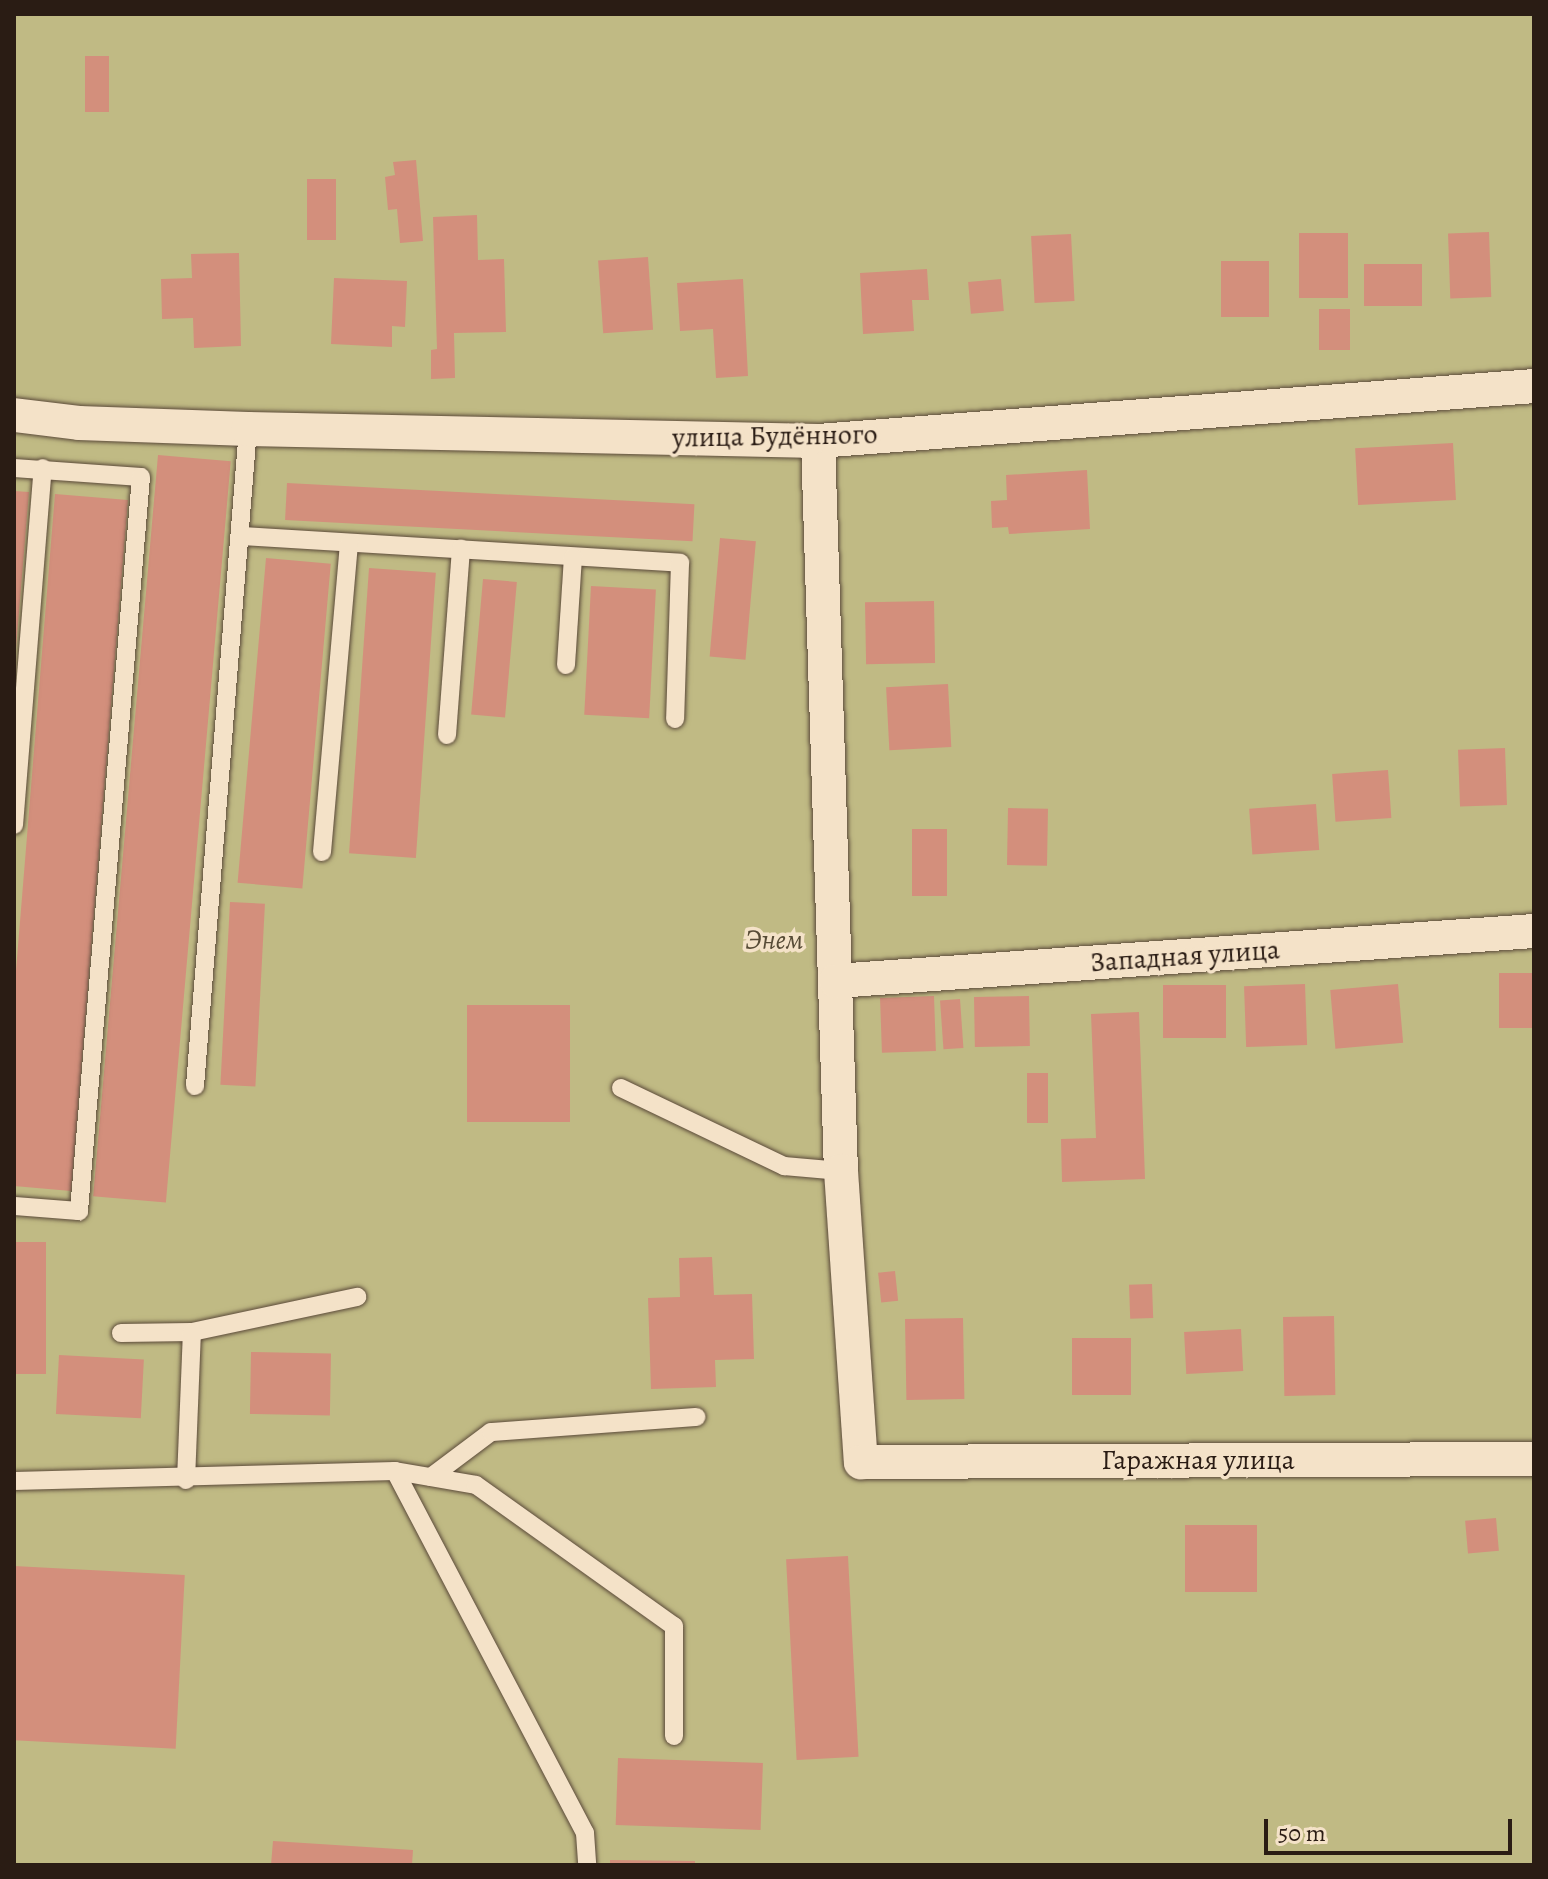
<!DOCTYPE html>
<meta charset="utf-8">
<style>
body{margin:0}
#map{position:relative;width:1548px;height:1879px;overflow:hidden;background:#eed2aa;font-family:Alegreya,serif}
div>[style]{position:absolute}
.green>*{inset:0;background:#c0ba84;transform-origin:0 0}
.building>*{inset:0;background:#d38f7c;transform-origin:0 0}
.roads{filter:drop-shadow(0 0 2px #5b4a3a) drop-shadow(0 0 2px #5b4a3a)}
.service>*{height:18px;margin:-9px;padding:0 9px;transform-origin:9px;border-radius:9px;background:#f4e2c8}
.minor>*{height:34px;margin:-17px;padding:0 17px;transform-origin:17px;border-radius:17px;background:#f4e2c8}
span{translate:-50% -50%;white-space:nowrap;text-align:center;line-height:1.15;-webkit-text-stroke:7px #f4e2c8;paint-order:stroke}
.street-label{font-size:28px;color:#2a1c14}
.park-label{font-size:28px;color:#574b36;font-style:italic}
.frame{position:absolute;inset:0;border:16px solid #2a1c14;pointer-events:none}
.scale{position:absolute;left:1264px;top:1819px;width:248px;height:36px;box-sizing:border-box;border:4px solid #2a1c14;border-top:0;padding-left:10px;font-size:24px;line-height:28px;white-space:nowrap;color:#2a1c14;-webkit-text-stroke:6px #f4e2c8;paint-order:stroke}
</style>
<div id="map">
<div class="green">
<div style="left:14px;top:14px;width:1520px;height:1851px"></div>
</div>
<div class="building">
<div style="left:85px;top:56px;width:24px;height:56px"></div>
<div style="clip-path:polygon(416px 160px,423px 241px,400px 243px,397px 209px,388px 210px,385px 177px,395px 175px,393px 162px)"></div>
<div style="left:307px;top:179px;width:29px;height:61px"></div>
<div style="clip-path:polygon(477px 215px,478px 260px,504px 259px,506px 332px,454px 333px,455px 378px,431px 379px,431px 350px,437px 349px,433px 217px)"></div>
<div style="left:1489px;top:232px;width:65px;height:41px;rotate:88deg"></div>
<div style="left:1348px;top:233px;width:65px;height:49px;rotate:90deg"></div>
<div style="left:1071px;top:234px;width:67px;height:40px;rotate:87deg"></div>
<div style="clip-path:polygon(239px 253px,241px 346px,194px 348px,193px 318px,162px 319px,161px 279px,192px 278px,191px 254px)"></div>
<div style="left:648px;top:257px;width:73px;height:50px;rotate:86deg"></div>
<div style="left:1221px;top:261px;width:48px;height:56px"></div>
<div style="left:1422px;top:264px;width:42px;height:58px;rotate:90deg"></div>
<div style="clip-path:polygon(927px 269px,929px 300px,912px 300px,914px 331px,863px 334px,860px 273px)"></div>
<div style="clip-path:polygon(334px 278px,407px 281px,405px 327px,392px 326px,392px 347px,331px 344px)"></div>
<div style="clip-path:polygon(743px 279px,748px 376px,716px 378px,713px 329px,680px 331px,677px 283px)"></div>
<div style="left:1001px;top:279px;width:32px;height:33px;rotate:85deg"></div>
<div style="left:1319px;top:309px;width:31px;height:41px"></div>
<div style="left:1453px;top:443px;width:57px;height:98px;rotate:87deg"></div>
<div style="left:158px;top:455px;width:73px;height:744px;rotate:5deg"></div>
<div style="clip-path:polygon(1087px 470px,1090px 529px,1009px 534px,1008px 527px,992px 528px,991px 501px,1007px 500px,1006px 475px)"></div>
<div style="left:287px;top:483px;width:408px;height:37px;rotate:3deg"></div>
<div style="clip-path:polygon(14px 491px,29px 492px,16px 648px,14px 648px)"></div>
<div style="clip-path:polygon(55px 494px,128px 500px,71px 1191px,14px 1186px,14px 995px)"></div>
<div style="left:720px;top:538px;width:36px;height:119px;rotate:5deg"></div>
<div style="left:266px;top:558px;width:65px;height:326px;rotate:5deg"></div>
<div style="left:369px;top:568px;width:67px;height:286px;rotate:4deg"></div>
<div style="left:483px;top:579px;width:34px;height:136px;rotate:5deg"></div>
<div style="left:591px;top:586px;width:65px;height:129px;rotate:3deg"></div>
<div style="left:934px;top:601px;width:62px;height:69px;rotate:89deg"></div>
<div style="left:948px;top:684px;width:63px;height:62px;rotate:87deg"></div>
<div style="left:1505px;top:748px;width:57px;height:47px;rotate:88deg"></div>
<div style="left:1388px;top:770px;width:48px;height:56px;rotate:86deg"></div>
<div style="left:1316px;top:804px;width:46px;height:67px;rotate:86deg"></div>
<div style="left:1008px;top:808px;width:40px;height:57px;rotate:1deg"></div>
<div style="left:912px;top:829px;width:35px;height:67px"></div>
<div style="left:230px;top:902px;width:35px;height:183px;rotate:3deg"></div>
<div style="left:1534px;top:973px;width:55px;height:35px;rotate:90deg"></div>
<div style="left:1305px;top:984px;width:61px;height:61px;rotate:88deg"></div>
<div style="left:1398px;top:984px;width:59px;height:68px;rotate:85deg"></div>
<div style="left:1163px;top:985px;width:63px;height:53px"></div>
<div style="left:934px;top:996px;width:55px;height:54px;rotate:88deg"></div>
<div style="left:1029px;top:996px;width:50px;height:55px;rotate:89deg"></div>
<div style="left:960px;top:999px;width:49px;height:20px;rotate:86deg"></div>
<div style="left:467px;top:1005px;width:103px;height:117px"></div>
<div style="clip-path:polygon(1139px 1012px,1145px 1179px,1062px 1182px,1061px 1139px,1096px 1138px,1091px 1014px)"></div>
<div style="left:1027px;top:1073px;width:21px;height:50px"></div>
<div style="left:14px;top:1242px;width:32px;height:132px"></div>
<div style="clip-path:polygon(712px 1257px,714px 1295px,752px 1294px,754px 1359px,715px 1360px,716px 1387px,651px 1389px,648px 1298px,680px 1297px,679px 1258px)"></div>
<div style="left:895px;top:1271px;width:30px;height:17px;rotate:84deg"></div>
<div style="left:1152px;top:1284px;width:34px;height:23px;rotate:88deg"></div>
<div style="left:1334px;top:1316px;width:79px;height:51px;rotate:89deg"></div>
<div style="left:963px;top:1318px;width:81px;height:58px;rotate:89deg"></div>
<div style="left:1241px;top:1329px;width:42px;height:57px;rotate:87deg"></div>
<div style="left:1131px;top:1338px;width:57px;height:59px;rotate:90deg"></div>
<div style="left:251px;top:1352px;width:80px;height:62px;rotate:1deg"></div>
<div style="left:59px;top:1355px;width:85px;height:59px;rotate:3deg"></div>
<div style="left:1496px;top:1518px;width:33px;height:31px;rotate:85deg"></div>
<div style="left:1185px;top:1525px;width:72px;height:67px"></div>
<div style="left:848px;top:1556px;width:201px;height:62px;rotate:87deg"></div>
<div style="left:14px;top:1566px;width:171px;height:174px;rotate:3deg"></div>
<div style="left:618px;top:1758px;width:145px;height:67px;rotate:2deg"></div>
<div style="clip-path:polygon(273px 1841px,413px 1850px,412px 1865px,271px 1865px)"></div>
<div style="clip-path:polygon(610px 1860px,695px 1861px,695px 1865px,610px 1865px)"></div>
</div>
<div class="roads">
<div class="service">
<div style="left:14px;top:468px;width:127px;rotate:4.1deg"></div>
<div style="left:141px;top:477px;width:737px;rotate:94.83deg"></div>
<div style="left:79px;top:1211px;width:65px;rotate:-175.6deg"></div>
<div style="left:243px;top:536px;width:438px;rotate:3.5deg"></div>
<div style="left:680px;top:563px;width:156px;rotate:91.8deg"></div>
<div style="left:566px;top:665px;width:108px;rotate:-86.3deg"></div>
<div style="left:447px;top:735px;width:187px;rotate:-85.7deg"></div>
<div style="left:14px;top:825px;width:358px;rotate:-85.4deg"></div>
<div style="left:322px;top:852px;width:310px;rotate:-85deg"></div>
<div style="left:195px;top:1086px;width:659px;rotate:-85.39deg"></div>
<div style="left:621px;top:1088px;width:181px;rotate:25.6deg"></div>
<div style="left:784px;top:1166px;width:57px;rotate:5deg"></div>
<div style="left:121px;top:1333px;width:71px;rotate:-0.8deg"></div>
<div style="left:192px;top:1332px;width:169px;rotate:-12deg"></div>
<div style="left:395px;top:1471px;width:409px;rotate:62.3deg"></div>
<div style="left:585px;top:1833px;width:32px;rotate:86deg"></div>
<div style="left:431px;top:1477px;width:75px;rotate:-36.9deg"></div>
<div style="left:491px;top:1432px;width:206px;rotate:-4.2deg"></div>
<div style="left:186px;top:1480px;width:148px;rotate:-87.7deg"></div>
<div style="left:14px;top:1481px;width:381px;rotate:-1.5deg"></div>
<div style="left:395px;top:1471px;width:82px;rotate:9.8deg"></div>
<div style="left:476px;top:1485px;width:243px;rotate:35.5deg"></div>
<div style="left:674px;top:1626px;width:110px;rotate:90deg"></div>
</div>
<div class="minor">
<div style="left:14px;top:415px;width:65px;rotate:7deg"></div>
<div style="left:79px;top:423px;width:169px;rotate:2deg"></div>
<div style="left:248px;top:429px;width:570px;rotate:1.21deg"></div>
<div style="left:818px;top:441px;width:718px;rotate:-4.39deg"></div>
<div style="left:818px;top:441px;width:730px;rotate:88.2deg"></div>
<div style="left:841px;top:1171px;width:292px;rotate:86.1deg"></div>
<div style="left:861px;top:1462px;width:673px;rotate:-0.26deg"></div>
<div style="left:836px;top:981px;width:700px;rotate:-4.1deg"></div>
</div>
</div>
<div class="street-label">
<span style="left:775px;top:436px;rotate:-1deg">улица Будённого</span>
<span style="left:1185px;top:956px;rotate:-4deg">Западная улица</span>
<span style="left:1198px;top:1460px">Гаражная улица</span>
</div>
<div class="park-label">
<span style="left:774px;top:940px">Энем</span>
</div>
<div class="frame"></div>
<div class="scale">50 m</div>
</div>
